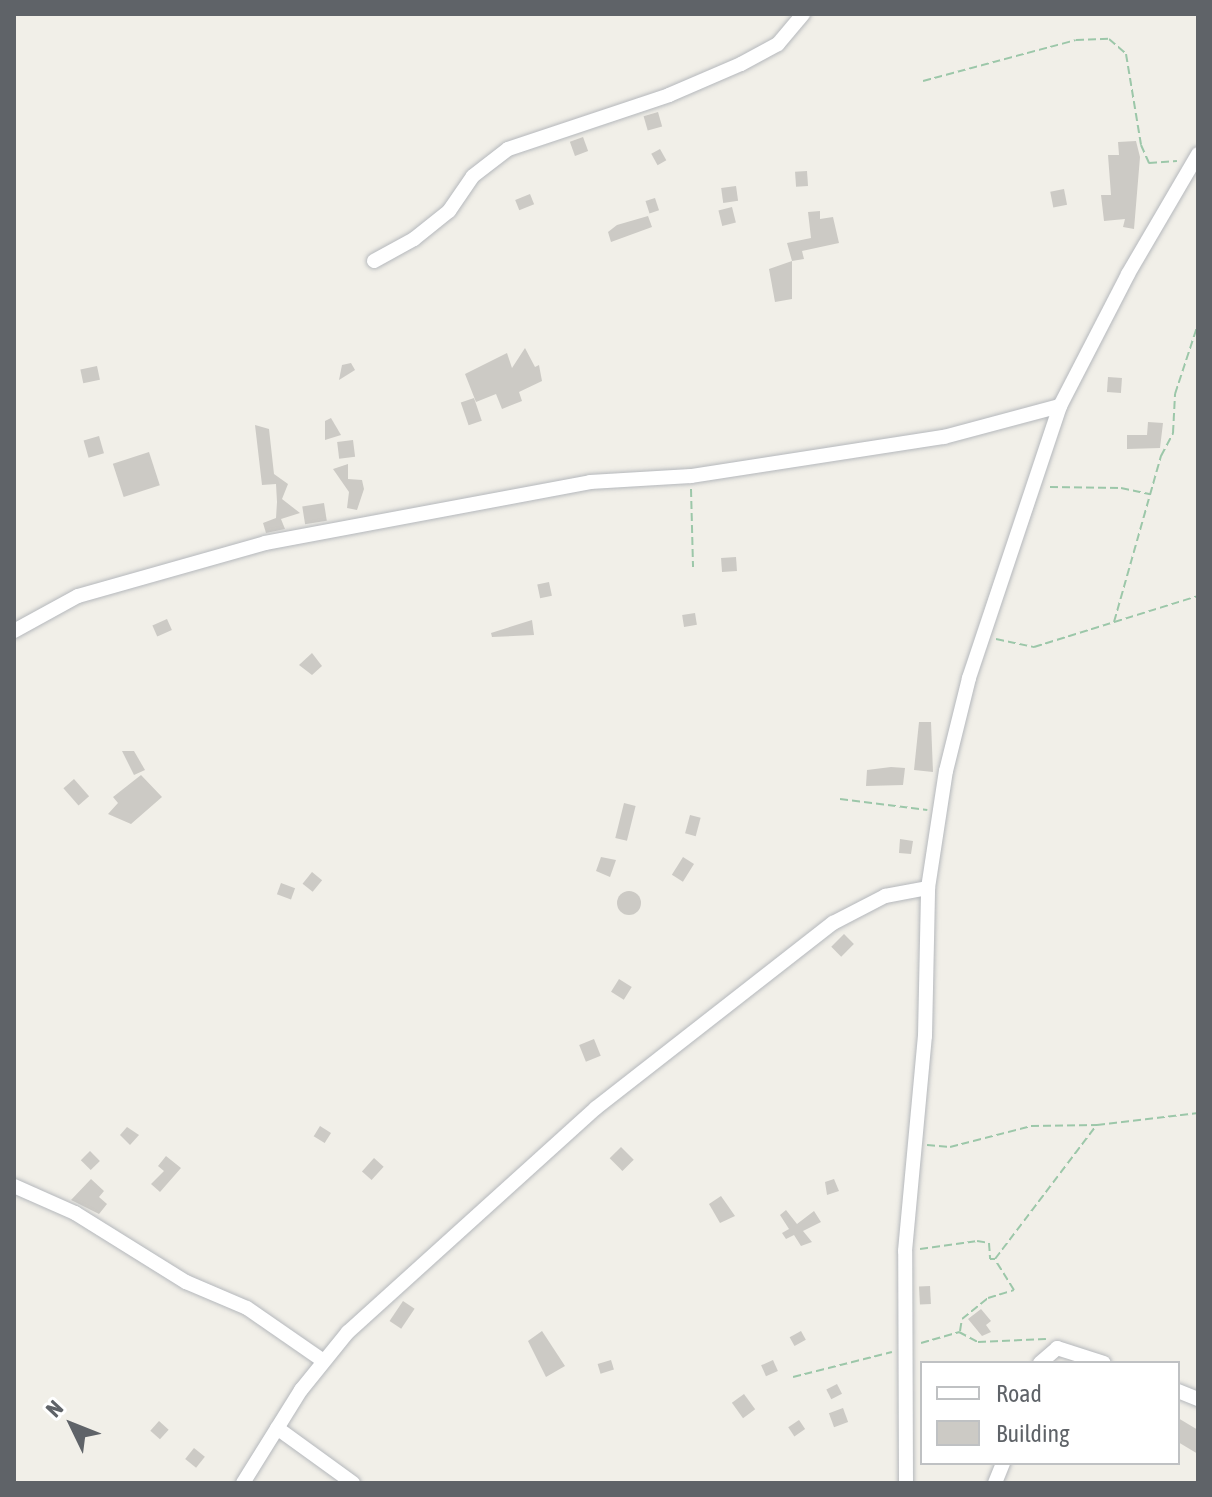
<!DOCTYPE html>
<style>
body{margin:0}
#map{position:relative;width:1212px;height:1497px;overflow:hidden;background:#f1efe8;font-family:"Asap Condensed",sans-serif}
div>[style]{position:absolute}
.building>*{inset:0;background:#cccac5;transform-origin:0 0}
.round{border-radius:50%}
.path>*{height:2px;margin-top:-1px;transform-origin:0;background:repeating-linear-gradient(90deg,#9cc7a9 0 8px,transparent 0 12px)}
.roads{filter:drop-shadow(0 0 2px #b5b8bc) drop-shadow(0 0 2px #b5b8bc)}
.minor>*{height:14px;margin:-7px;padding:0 7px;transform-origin:7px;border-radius:7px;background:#fff}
span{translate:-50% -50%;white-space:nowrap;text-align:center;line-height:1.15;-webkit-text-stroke:6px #fff;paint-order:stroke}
.frame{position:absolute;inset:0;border:16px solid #5f6368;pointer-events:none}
.legend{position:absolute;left:920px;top:1361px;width:260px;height:104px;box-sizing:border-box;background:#fff;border:2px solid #bfc1c3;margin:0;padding:10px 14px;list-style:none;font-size:24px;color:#5f6368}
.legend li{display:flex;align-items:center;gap:16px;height:40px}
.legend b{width:40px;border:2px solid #bfc1c3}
.north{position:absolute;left:32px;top:1385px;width:80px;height:80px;-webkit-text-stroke:6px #fff;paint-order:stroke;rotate:313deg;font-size:22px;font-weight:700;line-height:32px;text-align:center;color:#5f6368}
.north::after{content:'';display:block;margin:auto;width:28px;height:36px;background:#5f6368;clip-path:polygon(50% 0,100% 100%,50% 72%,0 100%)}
</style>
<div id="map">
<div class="building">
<div style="left:658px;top:112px;width:15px;height:15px;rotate:74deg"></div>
<div style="left:583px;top:137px;width:15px;height:14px;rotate:70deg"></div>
<div style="clip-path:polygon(1136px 141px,1140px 157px,1134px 229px,1123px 227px,1125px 219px,1104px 221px,1101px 195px,1111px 195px,1108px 155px,1119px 155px,1118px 142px)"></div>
<div style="left:660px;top:149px;width:13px;height:10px;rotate:61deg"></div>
<div style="left:807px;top:171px;width:15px;height:12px;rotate:86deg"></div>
<div style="left:736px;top:186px;width:15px;height:15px;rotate:82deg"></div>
<div style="left:1064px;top:189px;width:16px;height:14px;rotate:79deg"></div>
<div style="left:530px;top:194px;width:11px;height:16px;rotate:68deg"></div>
<div style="left:655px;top:198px;width:13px;height:10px;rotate:72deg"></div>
<div style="left:732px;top:207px;width:16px;height:14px;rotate:76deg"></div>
<div style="clip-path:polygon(820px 211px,820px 219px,833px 217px,839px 243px,802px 251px,804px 259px,792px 261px,787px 243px,811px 238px,808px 212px)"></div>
<div style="clip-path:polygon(648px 216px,652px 227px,611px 242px,608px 232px,617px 225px)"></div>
<div style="clip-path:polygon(792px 261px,792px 299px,775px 302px,769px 269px)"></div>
<div style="clip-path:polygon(525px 348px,535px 367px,539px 365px,542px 381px,519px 392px,522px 401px,502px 409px,496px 394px,476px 402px,465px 374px,507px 353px,512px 368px)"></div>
<div style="clip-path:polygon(351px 363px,355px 370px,339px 380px,342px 365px)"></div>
<div style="left:97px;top:366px;width:14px;height:17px;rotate:78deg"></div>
<div style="left:1108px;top:377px;width:14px;height:15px;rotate:4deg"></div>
<div style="left:474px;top:398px;width:24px;height:14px;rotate:71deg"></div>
<div style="clip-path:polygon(331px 418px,341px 435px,325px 440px,325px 421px)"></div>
<div style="clip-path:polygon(1148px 422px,1163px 423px,1160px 448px,1127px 449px,1127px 435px,1147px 435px)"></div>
<div style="clip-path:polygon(255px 425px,269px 429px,274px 474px,288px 484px,282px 499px,300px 513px,281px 519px,285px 529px,266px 533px,263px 523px,276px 518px,277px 502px,276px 484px,262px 485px)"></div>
<div style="left:99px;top:436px;width:18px;height:16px;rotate:74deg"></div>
<div style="left:353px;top:440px;width:17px;height:16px;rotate:83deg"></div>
<div style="left:149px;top:452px;width:35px;height:38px;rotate:72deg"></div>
<div style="clip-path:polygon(348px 464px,348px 479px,362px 480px,364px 489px,357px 510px,347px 508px,349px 492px,333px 469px)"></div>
<div style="left:324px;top:503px;width:18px;height:22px;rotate:81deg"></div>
<div style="left:736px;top:557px;width:14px;height:15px;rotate:86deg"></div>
<div style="left:549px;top:582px;width:14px;height:12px;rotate:78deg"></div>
<div style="left:695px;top:613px;width:12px;height:13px;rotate:81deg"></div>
<div style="left:167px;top:619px;width:12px;height:16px;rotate:66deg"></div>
<div style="clip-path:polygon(532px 620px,534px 635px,492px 637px,491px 633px)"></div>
<div style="clip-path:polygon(312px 653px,322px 666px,312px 675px,299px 665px)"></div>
<div style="clip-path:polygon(919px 722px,931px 722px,933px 772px,914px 770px)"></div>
<div style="clip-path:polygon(122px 751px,134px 751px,145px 770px,134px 775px)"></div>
<div style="clip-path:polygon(891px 767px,905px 768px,903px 785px,866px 786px,867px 770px)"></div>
<div style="clip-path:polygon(141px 775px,162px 797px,131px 824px,108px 814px,118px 803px,113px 797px)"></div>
<div style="left:74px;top:779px;width:23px;height:14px;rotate:49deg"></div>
<div style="left:624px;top:803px;width:12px;height:36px;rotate:14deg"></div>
<div style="left:690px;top:815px;width:11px;height:19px;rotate:15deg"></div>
<div style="clip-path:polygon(900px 839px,913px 841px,911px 854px,899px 853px)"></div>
<div style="clip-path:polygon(601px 857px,616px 860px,610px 877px,596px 871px)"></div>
<div style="left:683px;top:857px;width:13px;height:21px;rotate:32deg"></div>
<div style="left:312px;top:872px;width:13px;height:15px;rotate:39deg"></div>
<div style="left:281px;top:883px;width:15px;height:12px;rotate:20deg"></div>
<div class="round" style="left:617px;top:891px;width:24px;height:24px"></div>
<div style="left:844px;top:934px;width:14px;height:18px;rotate:45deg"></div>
<div style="left:619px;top:979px;width:15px;height:15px;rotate:32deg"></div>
<div style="left:594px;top:1039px;width:18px;height:16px;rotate:68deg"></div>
<div style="left:320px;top:1126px;width:13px;height:12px;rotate:32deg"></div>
<div style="clip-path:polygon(127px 1127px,139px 1135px,130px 1145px,120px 1135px)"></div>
<div style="left:621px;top:1147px;width:18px;height:16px;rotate:45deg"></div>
<div style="left:90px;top:1151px;width:14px;height:13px;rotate:45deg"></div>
<div style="clip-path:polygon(166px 1156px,181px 1168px,160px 1192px,151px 1184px,164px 1171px,158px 1166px)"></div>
<div style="left:374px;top:1158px;width:13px;height:18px;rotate:42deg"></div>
<div style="clip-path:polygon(91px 1179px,104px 1191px,99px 1197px,107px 1204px,99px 1214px,71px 1200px)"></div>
<div style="clip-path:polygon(834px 1179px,839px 1191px,827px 1195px,825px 1182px)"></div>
<div style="clip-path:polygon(721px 1196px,735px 1216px,720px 1223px,709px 1204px)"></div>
<div style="clip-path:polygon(786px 1210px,797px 1224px,814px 1211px,821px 1222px,803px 1231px,812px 1242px,801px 1246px,794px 1235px,786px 1239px,782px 1233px,789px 1229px,780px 1215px)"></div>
<div style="left:930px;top:1286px;width:18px;height:11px;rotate:87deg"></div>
<div style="left:403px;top:1301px;width:14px;height:24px;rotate:34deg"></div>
<div style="clip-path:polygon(981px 1309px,991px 1321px,986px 1325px,991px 1332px,982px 1336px,968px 1319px)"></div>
<div style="clip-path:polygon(542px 1331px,565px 1366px,546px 1377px,528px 1341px)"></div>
<div style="left:801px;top:1331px;width:10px;height:13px;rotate:61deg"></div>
<div style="left:611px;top:1360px;width:10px;height:14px;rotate:73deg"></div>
<div style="left:773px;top:1360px;width:12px;height:13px;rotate:66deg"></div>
<div style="left:837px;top:1384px;width:11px;height:12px;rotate:63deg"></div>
<div style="left:744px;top:1394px;width:19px;height:15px;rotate:54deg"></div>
<div style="left:843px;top:1408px;width:15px;height:15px;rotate:70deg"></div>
<div style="clip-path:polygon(1178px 1418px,1198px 1430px,1198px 1454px,1178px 1442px)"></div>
<div style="left:799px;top:1420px;width:11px;height:13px;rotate:56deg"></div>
<div style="left:159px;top:1421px;width:13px;height:13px;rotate:42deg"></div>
<div style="left:194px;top:1448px;width:14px;height:14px;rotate:39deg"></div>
</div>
<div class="path">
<div style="left:923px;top:81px;width:158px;rotate:-15deg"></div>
<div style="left:1076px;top:40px;width:33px;rotate:-2deg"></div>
<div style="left:1109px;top:39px;width:23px;rotate:41deg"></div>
<div style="left:1126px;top:54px;width:92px;rotate:80.6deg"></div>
<div style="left:1141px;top:145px;width:20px;rotate:66deg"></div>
<div style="left:1149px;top:163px;width:28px;rotate:-4deg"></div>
<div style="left:1050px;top:487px;width:71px;rotate:0.8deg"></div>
<div style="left:1121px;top:488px;width:30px;rotate:12deg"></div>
<div style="left:691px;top:489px;width:78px;rotate:88.5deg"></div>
<div style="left:1114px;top:622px;width:173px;rotate:-74.2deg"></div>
<div style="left:1161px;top:456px;width:26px;rotate:-62deg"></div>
<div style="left:1173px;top:433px;width:39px;rotate:-87deg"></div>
<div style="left:1175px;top:394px;width:74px;rotate:-71.8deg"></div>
<div style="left:996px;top:639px;width:39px;rotate:12deg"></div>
<div style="left:1034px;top:647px;width:172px;rotate:-17.3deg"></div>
<div style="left:840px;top:799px;width:88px;rotate:7.2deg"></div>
<div style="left:927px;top:1145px;width:23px;rotate:5deg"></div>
<div style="left:950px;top:1147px;width:84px;rotate:-14.5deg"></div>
<div style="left:1031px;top:1126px;width:66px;rotate:-0.9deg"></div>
<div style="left:1097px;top:1125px;width:102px;rotate:-6.8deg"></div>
<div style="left:920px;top:1249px;width:58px;rotate:-8deg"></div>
<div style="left:977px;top:1241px;width:12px;rotate:9deg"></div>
<div style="left:989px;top:1243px;width:16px;rotate:86deg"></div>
<div style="left:990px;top:1259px;width:5px"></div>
<div style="left:995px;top:1259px;width:167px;rotate:-52.8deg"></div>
<div style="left:960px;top:1331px;width:12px;rotate:-81deg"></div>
<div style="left:962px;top:1319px;width:33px;rotate:-39deg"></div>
<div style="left:988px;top:1298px;width:27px;rotate:-17deg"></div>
<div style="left:1014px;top:1290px;width:36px;rotate:-122deg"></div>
<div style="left:921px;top:1343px;width:40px;rotate:-16deg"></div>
<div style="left:959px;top:1332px;width:21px;rotate:28deg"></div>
<div style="left:978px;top:1342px;width:68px;rotate:-2.5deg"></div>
<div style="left:793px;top:1377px;width:102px;rotate:-14.2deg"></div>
</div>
<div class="roads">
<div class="minor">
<div style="left:374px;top:261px;width:46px;rotate:-28.8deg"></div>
<div style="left:414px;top:239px;width:45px;rotate:-38.7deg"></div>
<div style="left:449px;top:211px;width:42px;rotate:-55.6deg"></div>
<div style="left:473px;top:176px;width:44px;rotate:-37.6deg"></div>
<div style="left:508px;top:149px;width:170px;rotate:-18.5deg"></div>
<div style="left:669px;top:95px;width:78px;rotate:-23.3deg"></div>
<div style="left:741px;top:64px;width:42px;rotate:-28.4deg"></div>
<div style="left:778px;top:44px;width:39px;rotate:-50deg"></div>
<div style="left:14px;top:631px;width:73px;rotate:-28.7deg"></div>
<div style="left:78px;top:596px;width:194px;rotate:-15.8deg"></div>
<div style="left:265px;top:543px;width:331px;rotate:-10.6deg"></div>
<div style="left:590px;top:482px;width:101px;rotate:-3.4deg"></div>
<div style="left:691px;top:476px;width:256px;rotate:-8.8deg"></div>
<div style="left:944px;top:437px;width:120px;rotate:-15deg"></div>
<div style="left:14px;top:1186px;width:67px;rotate:23.9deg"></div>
<div style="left:75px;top:1213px;width:131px;rotate:31.9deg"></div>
<div style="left:186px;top:1282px;width:66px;rotate:23.1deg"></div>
<div style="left:247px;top:1308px;width:91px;rotate:34.7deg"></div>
<div style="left:1040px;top:1363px;width:23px;rotate:-41deg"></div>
<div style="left:1057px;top:1348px;width:49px;rotate:17.7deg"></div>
<div style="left:1178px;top:1391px;width:22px;rotate:22deg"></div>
<div style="left:277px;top:1428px;width:94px;rotate:35.9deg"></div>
<div style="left:243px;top:1483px;width:110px;rotate:-58.1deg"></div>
<div style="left:301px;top:1390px;width:75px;rotate:-51deg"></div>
<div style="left:348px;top:1332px;width:334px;rotate:-42.1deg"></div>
<div style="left:596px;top:1108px;width:301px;rotate:-38deg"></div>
<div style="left:833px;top:923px;width:59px;rotate:-27.4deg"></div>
<div style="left:885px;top:896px;width:44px;rotate:-10.5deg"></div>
<div style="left:906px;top:1483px;width:232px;rotate:-90.2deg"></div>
<div style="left:905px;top:1251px;width:216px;rotate:-84.7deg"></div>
<div style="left:925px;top:1036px;width:148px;rotate:-88.8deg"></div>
<div style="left:928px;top:888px;width:118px;rotate:-81.3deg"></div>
<div style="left:946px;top:771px;width:96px;rotate:-76.1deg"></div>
<div style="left:969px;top:678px;width:287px;rotate:-71.5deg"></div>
<div style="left:1060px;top:406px;width:148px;rotate:-62.7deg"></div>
<div style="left:1128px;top:274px;width:139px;rotate:-59.7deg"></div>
<div style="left:995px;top:1483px;width:22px;rotate:-68deg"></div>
</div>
</div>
<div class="frame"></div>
<ul class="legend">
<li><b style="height:10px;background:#fff"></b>Road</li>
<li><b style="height:22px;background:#cccac5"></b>Building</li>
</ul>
<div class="north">N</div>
</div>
